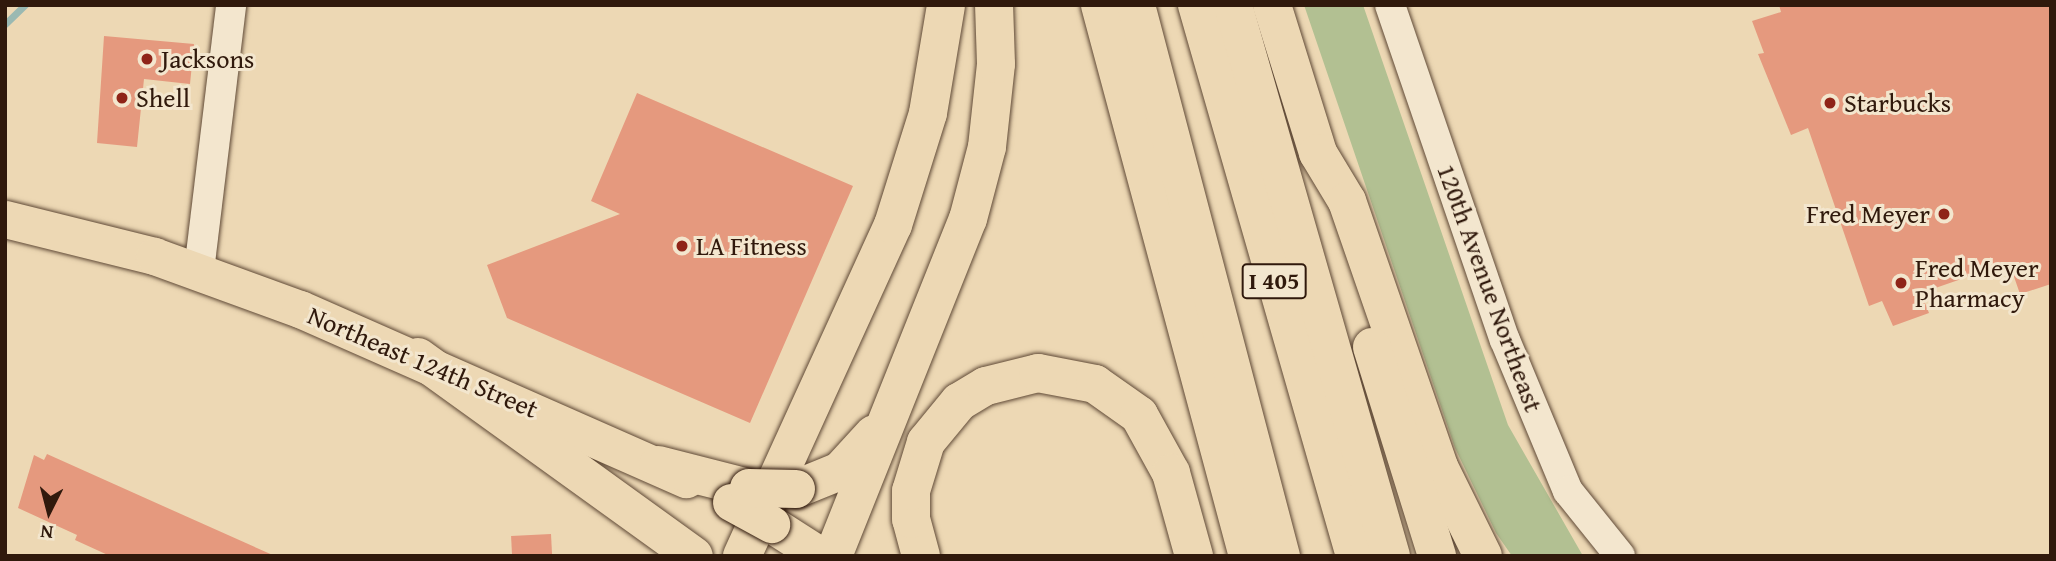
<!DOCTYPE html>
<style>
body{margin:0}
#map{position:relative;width:2056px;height:561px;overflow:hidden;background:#edd8b4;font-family:"Gentium Book Plus",serif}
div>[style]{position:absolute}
.green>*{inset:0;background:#b2c092}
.stream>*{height:7px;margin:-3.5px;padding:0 3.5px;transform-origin:3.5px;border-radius:3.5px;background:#9ab9b2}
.building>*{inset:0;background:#e5997e;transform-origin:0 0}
.roads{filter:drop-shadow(0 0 2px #5f4936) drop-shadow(0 0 2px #5f4936)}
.minor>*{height:30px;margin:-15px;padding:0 15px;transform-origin:15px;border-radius:15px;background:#f3e6ce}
.major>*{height:37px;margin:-18.5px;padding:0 18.5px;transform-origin:18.5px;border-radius:18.5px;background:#edd8b4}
.highway>*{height:38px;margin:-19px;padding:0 19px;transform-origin:19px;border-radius:19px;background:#edd8b4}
.bridges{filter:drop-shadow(0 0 2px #30190c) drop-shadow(0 0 2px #30190c)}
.major-bridge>*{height:37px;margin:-18.5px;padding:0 18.5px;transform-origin:18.5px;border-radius:18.5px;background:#edd8b4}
.highway-bridge>*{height:38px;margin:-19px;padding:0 19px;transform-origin:19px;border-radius:19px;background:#edd8b4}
.dots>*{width:19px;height:19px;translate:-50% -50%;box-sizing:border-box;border:4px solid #f3e6ce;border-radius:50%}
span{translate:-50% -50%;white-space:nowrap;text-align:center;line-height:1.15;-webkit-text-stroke:6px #f3e6ce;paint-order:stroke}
.shield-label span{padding:2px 5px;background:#f3e6ce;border:2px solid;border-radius:5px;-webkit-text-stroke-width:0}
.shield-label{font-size:24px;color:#30190c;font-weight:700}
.poi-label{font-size:26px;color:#30190c}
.left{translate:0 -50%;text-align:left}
.right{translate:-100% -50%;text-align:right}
.street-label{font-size:26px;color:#30190c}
.frame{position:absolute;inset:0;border:7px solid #30190c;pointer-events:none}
.north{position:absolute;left:14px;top:477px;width:70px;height:70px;-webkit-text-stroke:5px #f3e6ce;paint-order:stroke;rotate:186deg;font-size:19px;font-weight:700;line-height:28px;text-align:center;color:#30190c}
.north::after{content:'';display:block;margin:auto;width:24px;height:32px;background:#30190c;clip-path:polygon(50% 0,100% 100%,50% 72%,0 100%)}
</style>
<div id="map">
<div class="green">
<div style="clip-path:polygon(1304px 5px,1363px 5px,1508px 425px,1583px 556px,1512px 556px,1496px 533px,1455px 448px)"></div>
</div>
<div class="stream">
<div style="left:5px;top:24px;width:28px;rotate:-44deg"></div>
</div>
<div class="building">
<div style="clip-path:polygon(1779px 5px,2051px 5px,2051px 284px,2020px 294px,2012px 271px,1996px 276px,1993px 268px,1921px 293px,1929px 313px,1893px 326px,1882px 301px,1869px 306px,1808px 128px,1791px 135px,1758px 54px,1764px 53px,1752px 21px,1781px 12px)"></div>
<div style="clip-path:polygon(104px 36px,194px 44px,190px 84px,144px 79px,137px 147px,97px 143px)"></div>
<div style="clip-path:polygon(637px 93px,853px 186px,750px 423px,507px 318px,487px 265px,620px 214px,591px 201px)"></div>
<div style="clip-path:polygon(47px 454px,163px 506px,275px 556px,110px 556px,75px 540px,77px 535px,18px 508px,34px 455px,44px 460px)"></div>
<div style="left:551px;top:534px;width:22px;height:40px;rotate:87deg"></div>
</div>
<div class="roads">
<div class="minor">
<div style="left:1390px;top:5px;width:354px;rotate:71.1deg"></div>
<div style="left:1505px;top:340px;width:164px;rotate:67.4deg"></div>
<div style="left:1568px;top:491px;width:83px;rotate:51.3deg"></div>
<div style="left:199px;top:271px;width:268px;rotate:-83.1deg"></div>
</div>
<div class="major">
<div style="left:5px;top:219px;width:154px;rotate:13.9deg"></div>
<div style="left:154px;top:256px;width:155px;rotate:20deg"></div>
<div style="left:300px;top:309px;width:422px;rotate:23.8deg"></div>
<div style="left:771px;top:524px;width:59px;rotate:32.6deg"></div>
</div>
<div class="highway">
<div style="left:1100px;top:5px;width:571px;rotate:74.97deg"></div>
<div style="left:1136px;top:5px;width:570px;rotate:75.26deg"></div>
<div style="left:1197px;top:5px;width:573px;rotate:74deg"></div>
<div style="left:1233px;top:5px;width:573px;rotate:74deg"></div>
<div style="left:1272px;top:5px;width:155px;rotate:72.7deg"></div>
<div style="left:1318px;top:153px;width:56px;rotate:58.9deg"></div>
<div style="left:1347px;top:201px;width:281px;rotate:70.9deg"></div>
<div style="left:1439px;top:467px;width:99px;rotate:63.7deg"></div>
<div style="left:1372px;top:347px;width:219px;rotate:72.7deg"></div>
<div style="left:418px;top:357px;width:340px;rotate:35.8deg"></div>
<div style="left:658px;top:465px;width:94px;rotate:14.2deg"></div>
<div style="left:796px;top:489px;width:48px;rotate:-22.2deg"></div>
<div style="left:840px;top:471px;width:50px;rotate:-47.4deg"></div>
<div style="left:742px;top:556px;width:364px;rotate:-65.5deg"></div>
<div style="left:893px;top:225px;width:117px;rotate:-72.6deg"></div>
<div style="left:928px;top:113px;width:109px;rotate:-80.5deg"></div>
<div style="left:833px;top:556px;width:363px;rotate:-68.2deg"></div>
<div style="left:968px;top:219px;width:74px;rotate:-75.2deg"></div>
<div style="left:987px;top:147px;width:83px;rotate:-83.8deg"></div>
<div style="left:996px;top:64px;width:59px;rotate:-91.9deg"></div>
<div style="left:921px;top:556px;width:38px;rotate:-105deg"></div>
<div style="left:911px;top:519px;width:28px;rotate:-90deg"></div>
<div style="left:911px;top:491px;width:51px;rotate:-73deg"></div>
<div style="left:926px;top:442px;width:52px;rotate:-50.5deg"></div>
<div style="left:959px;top:402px;width:31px;rotate:-31deg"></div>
<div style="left:986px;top:386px;width:54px;rotate:-14deg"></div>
<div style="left:1038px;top:373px;width:58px;rotate:10.9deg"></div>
<div style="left:1095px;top:384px;width:54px;rotate:35.2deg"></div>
<div style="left:1139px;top:415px;width:66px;rotate:61.1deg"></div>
<div style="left:1171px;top:473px;width:86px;rotate:74.5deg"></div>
</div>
</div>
<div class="bridges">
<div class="major-bridge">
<div style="left:731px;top:502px;width:46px;rotate:28.8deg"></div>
</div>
<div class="highway-bridge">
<div style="left:749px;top:488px;width:47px;rotate:1.2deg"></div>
</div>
</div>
<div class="dots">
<div style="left:147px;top:59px;background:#8f2418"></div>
<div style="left:122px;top:98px;background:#8f2418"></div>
<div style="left:1830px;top:103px;background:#8f2418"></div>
<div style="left:1944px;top:214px;background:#8f2418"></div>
<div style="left:682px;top:246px;background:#8f2418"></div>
<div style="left:1901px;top:283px;background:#8f2418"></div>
</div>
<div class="shield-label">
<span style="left:1274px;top:281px">I 405</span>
</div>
<div class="poi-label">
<span class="left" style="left:161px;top:59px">Jacksons</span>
<span class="left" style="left:136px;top:98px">Shell</span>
<span class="left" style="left:1844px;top:103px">Starbucks</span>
<span class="right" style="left:1930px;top:214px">Fred Meyer</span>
<span class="left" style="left:696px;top:246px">LA Fitness</span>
<span class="left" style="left:1915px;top:283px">Fred Meyer<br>Pharmacy</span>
</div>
<div class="street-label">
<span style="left:1490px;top:288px;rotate:70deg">120th Avenue Northeast</span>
<span style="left:423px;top:362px;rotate:23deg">Northeast 124th Street</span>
</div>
<div class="frame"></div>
<div class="north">N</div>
</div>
